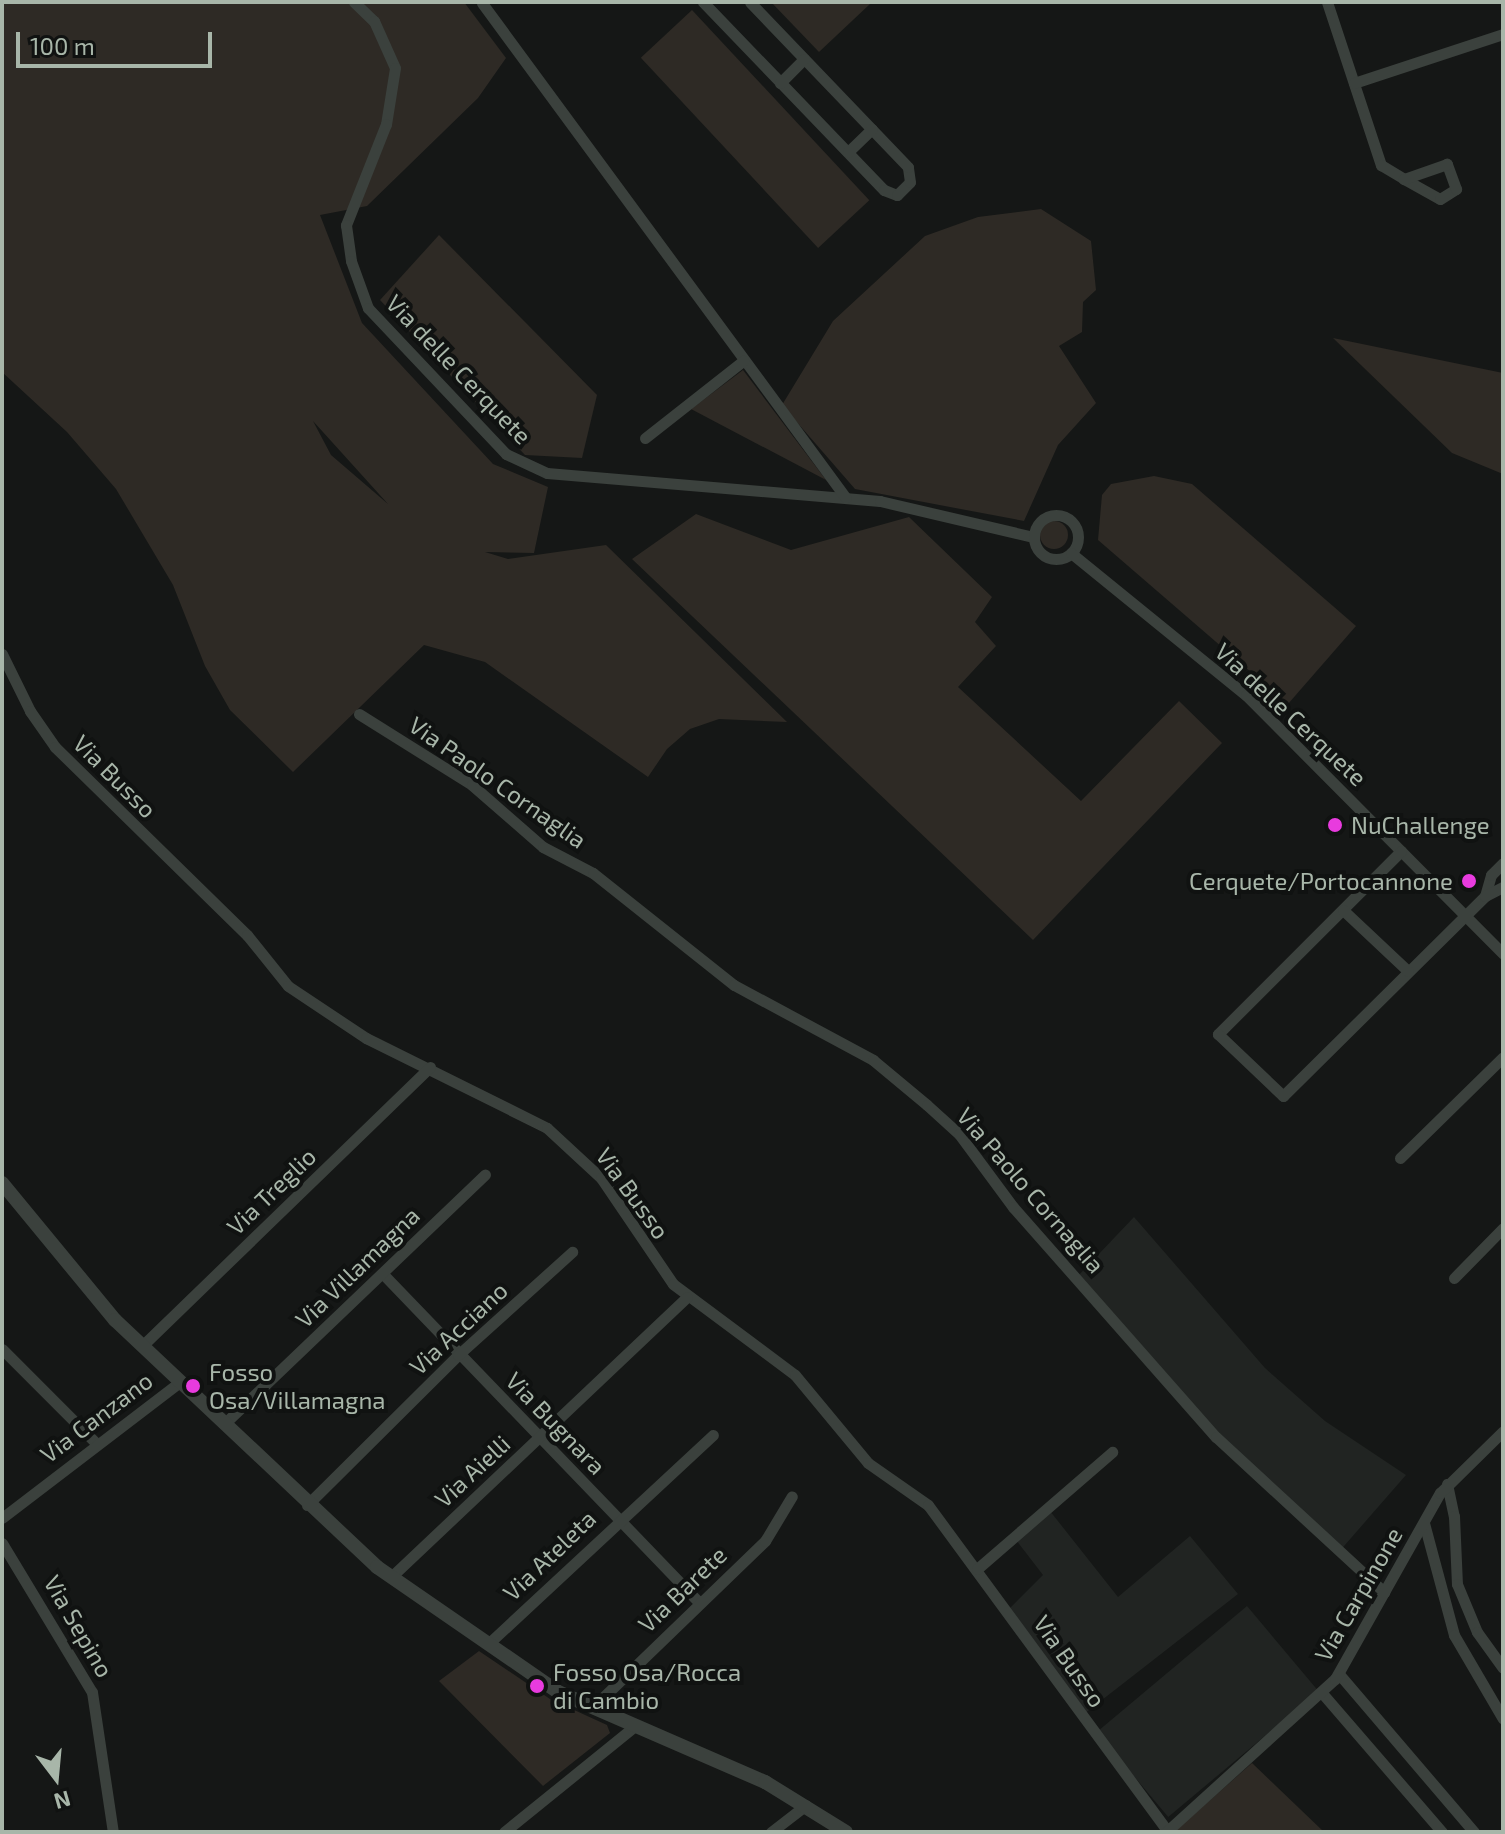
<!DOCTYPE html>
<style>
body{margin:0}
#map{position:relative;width:1505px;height:1834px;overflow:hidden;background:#151716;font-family:"Exo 2",sans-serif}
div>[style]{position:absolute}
.built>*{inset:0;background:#212422;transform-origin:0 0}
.green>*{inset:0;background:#2e2a25;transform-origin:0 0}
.round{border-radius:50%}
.minor>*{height:11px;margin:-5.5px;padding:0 5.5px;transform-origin:5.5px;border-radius:5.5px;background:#3b413d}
.minor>.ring{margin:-5.5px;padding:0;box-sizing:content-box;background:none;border:11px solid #3b413d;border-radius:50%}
.tertiary>*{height:14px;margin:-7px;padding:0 7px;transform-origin:7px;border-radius:7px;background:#3b413d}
.dots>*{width:22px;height:22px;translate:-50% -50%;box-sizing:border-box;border:4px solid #101211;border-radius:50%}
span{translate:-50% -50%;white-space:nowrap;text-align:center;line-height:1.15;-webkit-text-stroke:8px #101211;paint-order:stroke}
.street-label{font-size:24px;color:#a8b6a9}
.poi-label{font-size:24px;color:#a8b6a9}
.left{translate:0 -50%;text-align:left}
.right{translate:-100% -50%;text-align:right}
.frame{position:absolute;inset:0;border:4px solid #a8b6a9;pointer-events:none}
.north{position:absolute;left:16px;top:1738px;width:80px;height:80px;-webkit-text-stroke:6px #101211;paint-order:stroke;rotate:164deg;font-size:22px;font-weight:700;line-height:32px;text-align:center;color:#a8b6a9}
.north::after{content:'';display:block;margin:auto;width:28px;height:36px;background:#a8b6a9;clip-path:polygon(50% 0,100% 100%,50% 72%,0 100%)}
.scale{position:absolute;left:16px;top:32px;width:196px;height:36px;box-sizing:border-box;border:4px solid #a8b6a9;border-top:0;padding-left:10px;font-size:24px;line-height:28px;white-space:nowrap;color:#a8b6a9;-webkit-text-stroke:6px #101211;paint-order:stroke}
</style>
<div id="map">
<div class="built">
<div style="clip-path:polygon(1134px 1217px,1265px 1368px,1325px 1421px,1406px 1475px,1338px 1553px,1216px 1437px,1077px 1277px)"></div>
<div style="clip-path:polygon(1050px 1511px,1118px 1597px,1190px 1536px,1238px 1594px,1084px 1714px,1009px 1609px,1043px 1575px,1016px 1540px)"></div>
<div style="left:1247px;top:1606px;width:111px;height:196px;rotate:50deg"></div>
</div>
<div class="green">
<div style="clip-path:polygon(evenodd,2px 2px,464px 2px,506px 58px,478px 98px,367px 206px,320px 215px,362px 323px,493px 464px,548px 487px,534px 553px,485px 552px,508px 559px,606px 545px,787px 722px,719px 719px,690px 729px,667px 749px,648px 777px,485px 662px,424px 645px,293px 772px,230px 710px,205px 666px,173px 585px,116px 489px,67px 432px,2px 372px,2px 2px,313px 421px,388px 504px,331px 455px,313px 421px)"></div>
<div style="clip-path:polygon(771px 2px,868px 2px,870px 4px,819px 52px)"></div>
<div style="left:692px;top:10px;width:260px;height:70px;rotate:47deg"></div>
<div style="clip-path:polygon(1041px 209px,1091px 241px,1096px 290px,1083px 302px,1082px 332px,1059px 346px,1096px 403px,1058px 445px,1024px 521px,855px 489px,782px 405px,833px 321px,925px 236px,978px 217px)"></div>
<div style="clip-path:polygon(439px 235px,597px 395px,582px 458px,525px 455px,380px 300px)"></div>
<div style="clip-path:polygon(1333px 338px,1503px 373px,1503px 474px,1452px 453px)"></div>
<div style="clip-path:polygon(743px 370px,826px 480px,691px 409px)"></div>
<div style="clip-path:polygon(1154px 476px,1192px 484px,1356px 626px,1288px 704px,1098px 540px,1102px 495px,1111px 484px)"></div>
<div style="clip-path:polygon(696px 514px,791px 550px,909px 517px,992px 597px,975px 622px,996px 646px,958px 687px,1081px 801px,1179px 701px,1222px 743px,1033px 940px,632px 559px)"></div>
<div class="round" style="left:1040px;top:521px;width:28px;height:28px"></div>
<div style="clip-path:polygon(479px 1651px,550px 1699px,607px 1725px,610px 1733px,543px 1786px,439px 1681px)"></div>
<div style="clip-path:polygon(1252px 1763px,1324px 1832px,1174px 1832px)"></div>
</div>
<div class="minor">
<div style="left:354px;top:2px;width:28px;rotate:44deg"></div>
<div style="left:374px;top:21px;width:51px;rotate:65.9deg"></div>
<div style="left:395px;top:68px;width:57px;rotate:99.1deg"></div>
<div style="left:386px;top:124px;width:109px;rotate:111.6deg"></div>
<div style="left:346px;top:225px;width:36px;rotate:82deg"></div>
<div style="left:351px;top:261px;width:50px;rotate:70.1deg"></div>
<div style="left:368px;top:308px;width:201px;rotate:46.6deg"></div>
<div style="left:506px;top:454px;width:45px;rotate:24.9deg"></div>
<div style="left:547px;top:473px;width:334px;rotate:4.8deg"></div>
<div style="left:880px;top:501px;width:158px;rotate:13.2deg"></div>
<div style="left:703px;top:2px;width:261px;rotate:46.1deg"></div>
<div style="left:884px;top:190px;width:14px;rotate:21deg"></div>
<div style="left:897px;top:195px;width:18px;rotate:-45deg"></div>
<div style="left:910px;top:182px;width:15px;rotate:-98deg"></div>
<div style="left:908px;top:167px;width:228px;rotate:-133.8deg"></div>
<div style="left:1327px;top:2px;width:172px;rotate:71.7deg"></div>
<div style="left:1381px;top:165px;width:27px;rotate:31deg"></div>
<div style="left:1404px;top:179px;width:41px;rotate:29.1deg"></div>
<div style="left:1440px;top:199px;width:19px;rotate:-32deg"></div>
<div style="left:1456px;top:189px;width:27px;rotate:-110deg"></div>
<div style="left:1447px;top:164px;width:46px;rotate:160.8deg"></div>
<div style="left:482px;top:3px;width:614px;rotate:53.67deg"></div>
<div style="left:780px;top:83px;width:34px;rotate:-45deg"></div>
<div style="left:1354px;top:83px;width:157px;rotate:-18.2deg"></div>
<div style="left:848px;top:152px;width:33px;rotate:-44deg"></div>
<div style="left:645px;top:438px;width:125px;rotate:-38.2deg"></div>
<div class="ring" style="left:1034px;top:515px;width:33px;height:33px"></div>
<div style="left:1071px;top:553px;width:225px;rotate:39.1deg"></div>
<div style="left:1246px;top:695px;width:365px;rotate:45.2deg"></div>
<div style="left:2px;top:654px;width:64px;rotate:63.8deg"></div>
<div style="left:30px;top:711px;width:44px;rotate:55.2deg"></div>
<div style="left:55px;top:747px;width:269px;rotate:44.4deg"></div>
<div style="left:247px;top:935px;width:65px;rotate:51.2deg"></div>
<div style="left:288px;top:986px;width:94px;rotate:33.7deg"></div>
<div style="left:366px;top:1038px;width:202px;rotate:26.4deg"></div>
<div style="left:547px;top:1128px;width:74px;rotate:42.8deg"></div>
<div style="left:601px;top:1178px;width:128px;rotate:55.8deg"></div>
<div style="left:673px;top:1284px;width:152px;rotate:36.7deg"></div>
<div style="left:795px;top:1375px;width:114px;rotate:50.3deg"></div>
<div style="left:868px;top:1463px;width:73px;rotate:35deg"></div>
<div style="left:928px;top:1505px;width:406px;rotate:53.7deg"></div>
<div style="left:359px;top:714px;width:133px;rotate:32.1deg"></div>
<div style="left:472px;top:785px;width:94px;rotate:41.1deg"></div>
<div style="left:543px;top:847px;width:56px;rotate:27.5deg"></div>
<div style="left:593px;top:873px;width:180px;rotate:38.5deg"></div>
<div style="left:734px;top:985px;width:158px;rotate:28.3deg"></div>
<div style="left:873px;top:1060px;width:70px;rotate:39.8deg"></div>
<div style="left:927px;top:1105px;width:43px;rotate:42.2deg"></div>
<div style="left:959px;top:1134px;width:91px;rotate:53.5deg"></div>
<div style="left:1013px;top:1207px;width:307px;rotate:48.6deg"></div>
<div style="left:1216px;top:1437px;width:229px;rotate:42.7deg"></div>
<div style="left:1401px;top:851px;width:259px;rotate:135deg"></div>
<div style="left:1218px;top:1034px;width:90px;rotate:43.6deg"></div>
<div style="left:1283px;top:1096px;width:284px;rotate:-44.7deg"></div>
<div style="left:1485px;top:896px;width:22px;rotate:-74deg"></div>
<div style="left:1491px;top:875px;width:17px;rotate:-45deg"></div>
<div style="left:1485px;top:896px;width:20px;rotate:-27deg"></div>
<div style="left:1343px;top:910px;width:89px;rotate:43.2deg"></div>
<div style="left:1400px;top:1158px;width:144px;rotate:-44.4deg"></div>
<div style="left:383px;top:1274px;width:455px;rotate:46.1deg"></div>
<div style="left:1454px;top:1278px;width:70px;rotate:-45.6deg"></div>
<div style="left:142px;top:1346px;width:401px;rotate:-44.1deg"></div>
<div style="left:2px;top:1349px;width:133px;rotate:45deg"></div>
<div style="left:224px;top:1424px;width:361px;rotate:-43.7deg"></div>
<div style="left:1447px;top:1484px;width:33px;rotate:78deg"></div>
<div style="left:1454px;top:1516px;width:68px;rotate:87.5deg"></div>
<div style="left:1457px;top:1584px;width:52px;rotate:67.4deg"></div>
<div style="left:1477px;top:1632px;width:44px;rotate:54.2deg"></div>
<div style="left:307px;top:1505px;width:213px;rotate:-44.8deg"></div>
<div style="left:458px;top:1355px;width:154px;rotate:-42.1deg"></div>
<div style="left:2px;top:1518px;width:224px;rotate:-37.4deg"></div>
<div style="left:1424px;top:1523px;width:116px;rotate:75deg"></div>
<div style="left:1454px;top:1635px;width:97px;rotate:59.7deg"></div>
<div style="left:2px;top:1543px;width:174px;rotate:58.9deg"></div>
<div style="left:92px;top:1692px;width:142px;rotate:81.5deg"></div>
<div style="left:977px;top:1569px;width:179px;rotate:-40.9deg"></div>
<div style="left:391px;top:1577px;width:407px;rotate:-43.4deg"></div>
<div style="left:488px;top:1644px;width:307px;rotate:-42.9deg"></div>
<div style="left:1339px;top:1674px;width:208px;rotate:49.5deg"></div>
<div style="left:1322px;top:1693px;width:184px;rotate:49.2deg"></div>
<div style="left:593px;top:1707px;width:239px;rotate:-44deg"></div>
<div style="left:765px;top:1541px;width:52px;rotate:-59deg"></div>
<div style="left:504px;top:1832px;width:170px;rotate:-39deg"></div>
<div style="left:771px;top:1832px;width:44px;rotate:-37.6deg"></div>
<div style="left:1166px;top:1832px;width:228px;rotate:-42.2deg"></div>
<div style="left:1335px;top:1679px;width:214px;rotate:-60.6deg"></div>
<div style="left:1440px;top:1493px;width:88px;rotate:-44.5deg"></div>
</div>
<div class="tertiary">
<div style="left:2px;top:1183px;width:178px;rotate:50.5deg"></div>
<div style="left:115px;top:1320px;width:360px;rotate:43.3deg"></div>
<div style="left:377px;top:1567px;width:220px;rotate:34.6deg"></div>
<div style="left:558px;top:1692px;width:226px;rotate:23.5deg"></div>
<div style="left:765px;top:1782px;width:95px;rotate:31.7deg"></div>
</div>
<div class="dots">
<div style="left:1335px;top:825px;background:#e83bde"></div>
<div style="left:1469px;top:881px;background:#e83bde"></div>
<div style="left:193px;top:1386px;background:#e83bde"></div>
<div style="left:537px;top:1686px;background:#e83bde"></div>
</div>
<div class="street-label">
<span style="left:459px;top:369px;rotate:46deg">Via delle Cerquete</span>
<span style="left:1291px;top:714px;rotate:43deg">Via delle Cerquete</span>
<span style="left:115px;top:776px;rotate:45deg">Via Busso</span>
<span style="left:498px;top:782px;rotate:35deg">Via Paolo Cornaglia</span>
<span style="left:1031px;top:1190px;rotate:49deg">Via Paolo Cornaglia</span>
<span style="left:271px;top:1191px;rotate:-44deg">Via Treglio</span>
<span style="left:633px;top:1193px;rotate:54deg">Via Busso</span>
<span style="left:357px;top:1267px;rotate:-44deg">Via Villamagna</span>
<span style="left:458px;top:1328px;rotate:-43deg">Via Acciano</span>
<span style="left:96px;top:1417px;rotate:-37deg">Via Canzano</span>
<span style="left:556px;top:1423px;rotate:46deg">Via Bugnara</span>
<span style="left:472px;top:1471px;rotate:-43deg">Via Aielli</span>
<span style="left:549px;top:1555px;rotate:-44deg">Via Ateleta</span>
<span style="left:682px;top:1589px;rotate:-44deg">Via Barete</span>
<span style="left:1358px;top:1594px;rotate:-60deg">Via Carpinone</span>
<span style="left:79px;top:1626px;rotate:60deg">Via Sepino</span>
<span style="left:1070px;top:1661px;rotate:55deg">Via Busso</span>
</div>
<div class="poi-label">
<span class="left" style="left:1351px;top:825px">NuChallenge</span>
<span class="right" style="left:1453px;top:881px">Cerquete/Portocannone</span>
<span class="left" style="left:209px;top:1386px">Fosso<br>Osa/Villamagna</span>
<span class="left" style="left:553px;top:1686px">Fosso Osa/Rocca<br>di Cambio</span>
</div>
<div class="frame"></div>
<div class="north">N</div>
<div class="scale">100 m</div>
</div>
